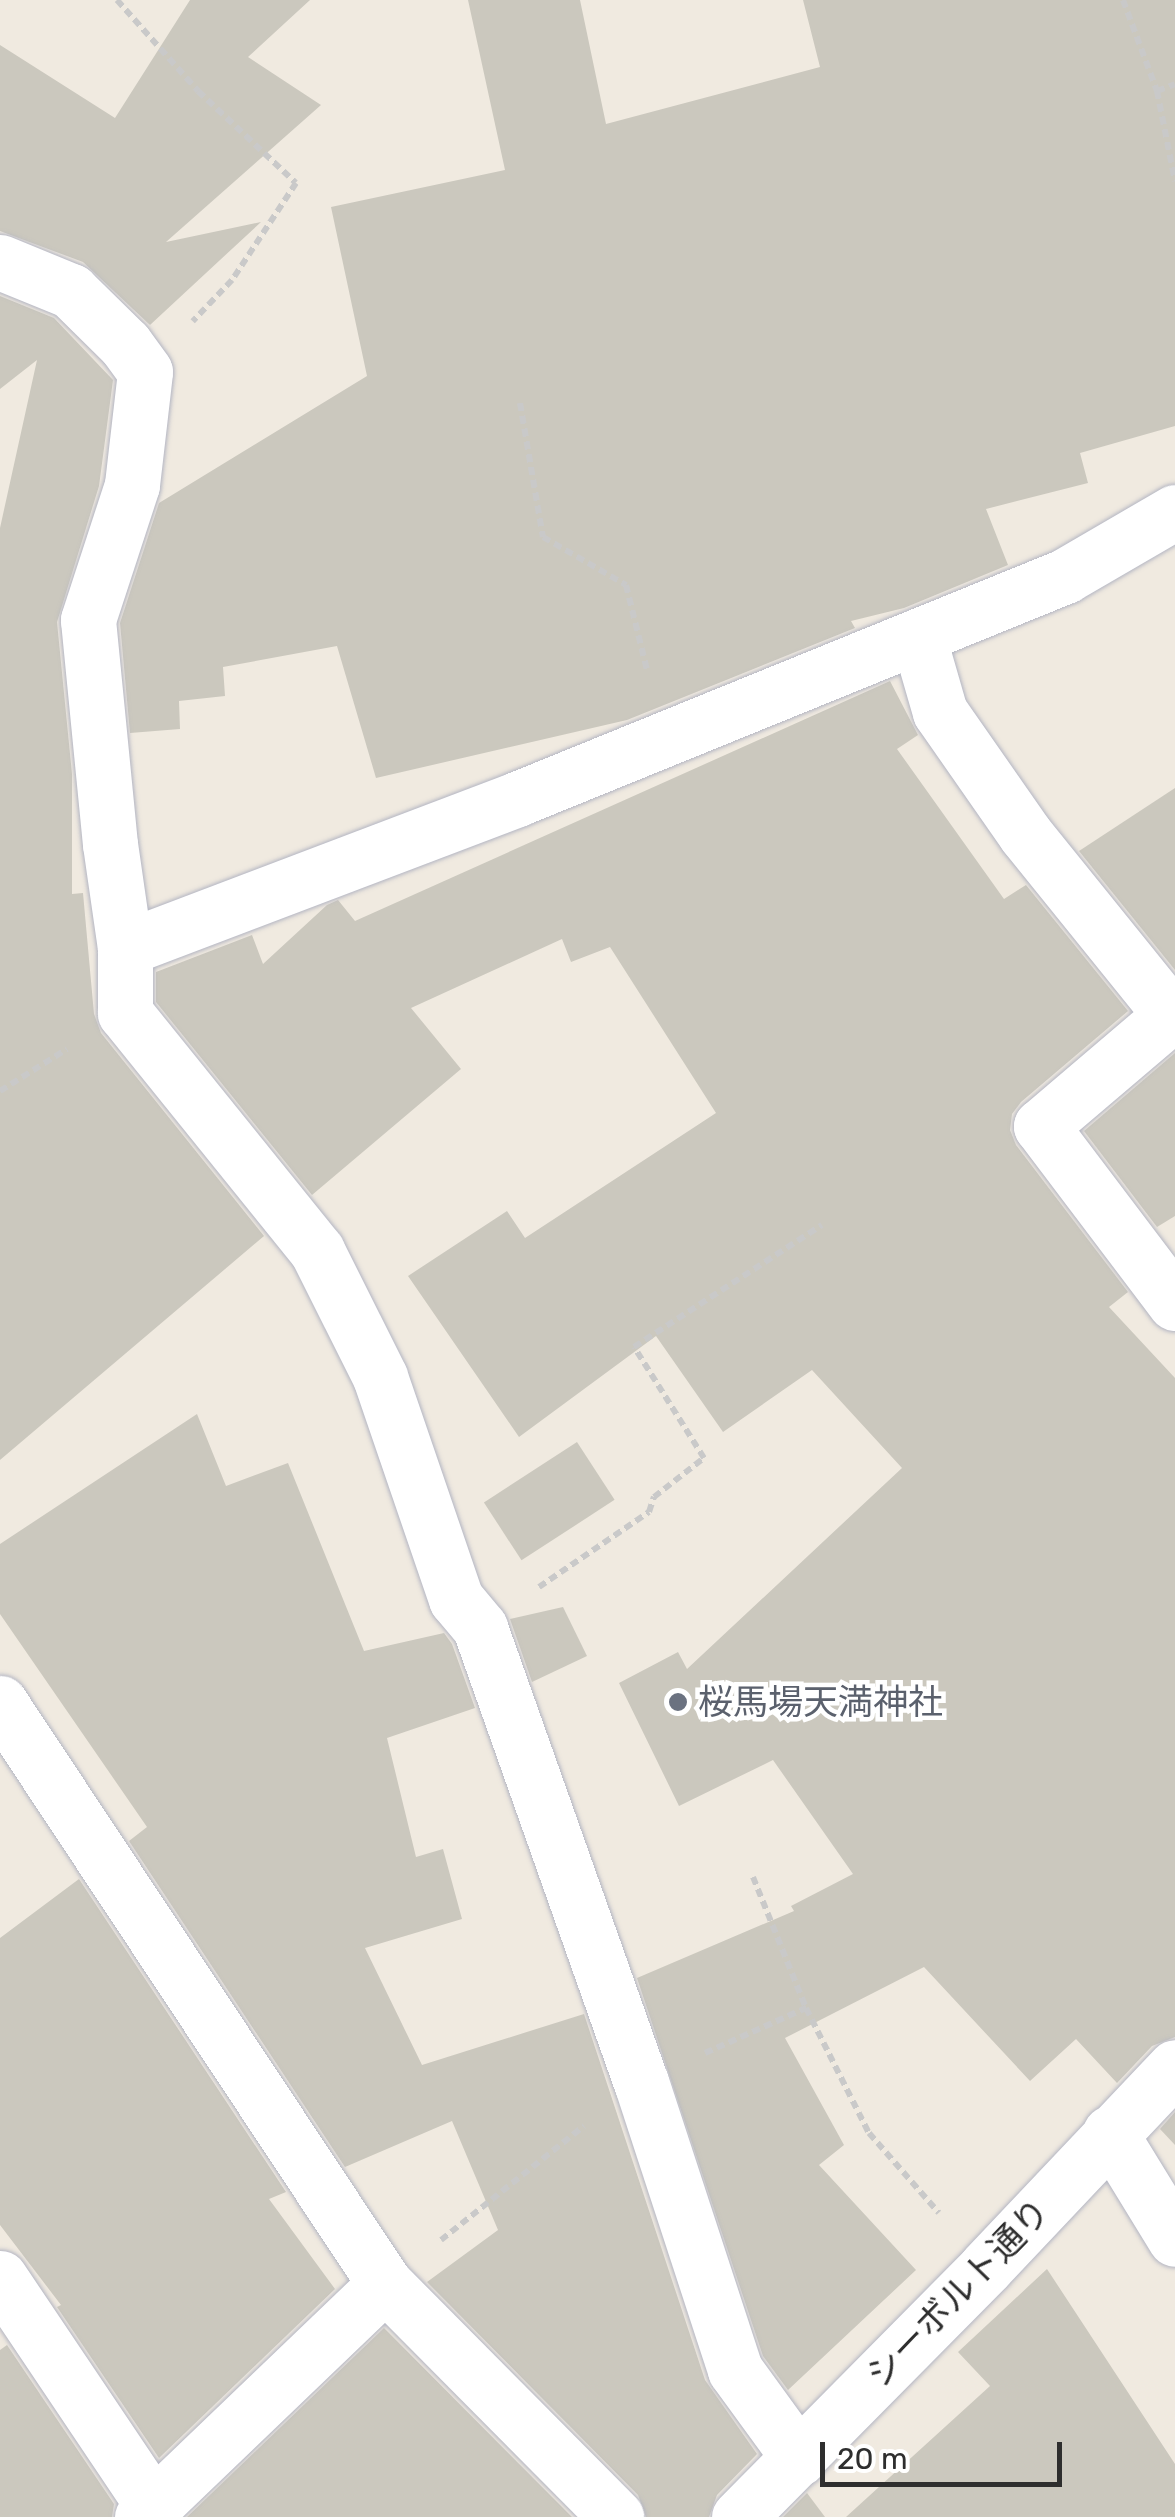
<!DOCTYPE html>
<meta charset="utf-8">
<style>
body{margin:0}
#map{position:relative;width:1175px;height:2517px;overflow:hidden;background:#f0eae0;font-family:Rubik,"Noto Sans JP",sans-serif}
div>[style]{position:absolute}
.building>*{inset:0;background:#cbc8be;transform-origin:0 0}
.path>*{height:6px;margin-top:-3px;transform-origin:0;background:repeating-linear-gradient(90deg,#c9c9c9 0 8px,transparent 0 13px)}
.roads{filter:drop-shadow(0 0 2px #b3b5c2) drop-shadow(0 0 2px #b3b5c2)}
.street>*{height:55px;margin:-27.5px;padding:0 27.5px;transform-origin:27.5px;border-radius:27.5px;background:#fff}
.dots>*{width:28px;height:28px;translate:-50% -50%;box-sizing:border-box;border:5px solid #fff;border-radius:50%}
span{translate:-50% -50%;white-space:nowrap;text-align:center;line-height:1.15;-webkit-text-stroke:9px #fff;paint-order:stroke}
.worship-label{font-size:35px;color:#5b616d}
.left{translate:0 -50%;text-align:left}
.street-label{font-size:35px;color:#2e2e2e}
.scale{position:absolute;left:820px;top:2442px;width:242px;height:45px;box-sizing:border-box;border:5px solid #2e2e2e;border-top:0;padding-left:12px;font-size:30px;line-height:35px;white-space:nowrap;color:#2e2e2e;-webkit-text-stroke:8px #fff;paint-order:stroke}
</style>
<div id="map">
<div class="building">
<div style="clip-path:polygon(190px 0,310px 0,248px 57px,321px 105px,166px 242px,261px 222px,150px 325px,83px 262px,0 231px,0 45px,115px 118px)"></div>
<div style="clip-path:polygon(468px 0,580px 0,606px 124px,820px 67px,803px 0,1175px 0,1175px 426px,1080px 453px,1088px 483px,986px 509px,1008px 565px,904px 608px,851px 621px,855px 628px,627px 720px,376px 778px,337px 646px,223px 667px,225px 696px,179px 701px,180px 729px,130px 733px,120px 623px,159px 503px,367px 376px,331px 207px,505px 170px)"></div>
<div style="clip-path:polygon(0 296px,54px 318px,113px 380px,99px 486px,57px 622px,72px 774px,72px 894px,83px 893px,94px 1014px,101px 1033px,264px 1236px,0 1460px,0 528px,37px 360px,0 389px)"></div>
<div style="clip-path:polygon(890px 681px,918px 735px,897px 749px,1004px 899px,1026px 885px,1128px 1011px,1021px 1102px,1012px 1114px,1010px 1130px,1016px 1145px,1128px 1292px,1109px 1307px,1175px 1378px,1175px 2037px,1152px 2046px,1117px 2083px,1076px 2039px,1030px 2081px,924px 1967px,785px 2038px,844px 2145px,819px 2165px,916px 2270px,788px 2390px,763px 2356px,637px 1978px,794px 1911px,791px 1906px,853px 1874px,773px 1760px,679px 1806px,619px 1683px,678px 1652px,687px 1669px,902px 1468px,812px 1370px,723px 1432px,656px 1336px,519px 1437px,408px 1276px,507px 1211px,525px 1238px,716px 1113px,610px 947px,571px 962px,562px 939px,411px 1008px,461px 1069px,312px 1195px,156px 1002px,156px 972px,252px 935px,263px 964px,327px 905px,338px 900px,355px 921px)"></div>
<div style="clip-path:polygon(1175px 788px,1175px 970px,1079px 851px)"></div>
<div style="clip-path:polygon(1175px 1053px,1175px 1216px,1157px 1227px,1084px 1131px)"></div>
<div style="clip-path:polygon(197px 1414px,226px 1486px,288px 1463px,364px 1651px,444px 1633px,452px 1644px,475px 1708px,387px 1738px,416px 1857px,443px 1849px,462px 1919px,365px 1948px,422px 2065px,584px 2014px,705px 2380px,757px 2454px,717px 2495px,709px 2517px,646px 2517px,638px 2495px,427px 2282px,498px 2230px,452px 2121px,345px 2167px,129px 1841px,147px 1827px,0 1614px,0 1544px)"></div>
<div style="left:577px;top:1442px;width:69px;height:111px;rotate:57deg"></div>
<div style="clip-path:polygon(563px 1607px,587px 1656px,532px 1682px,510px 1619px)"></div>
<div style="clip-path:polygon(79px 1879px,286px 2192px,269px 2199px,335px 2289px,159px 2458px,57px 2307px,61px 2305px,0 2225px,0 1938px)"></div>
<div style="clip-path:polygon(1175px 2112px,1175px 2145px,1160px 2129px)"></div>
<div style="clip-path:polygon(1047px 2269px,1175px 2464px,1175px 2517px,846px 2517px,990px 2386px,958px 2352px)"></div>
<div style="clip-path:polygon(384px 2328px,572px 2517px,187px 2517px)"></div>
<div style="clip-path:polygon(7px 2345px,114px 2504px,112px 2517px,0 2517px,0 2350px)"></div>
<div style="clip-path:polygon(807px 2493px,825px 2517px,783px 2517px)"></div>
</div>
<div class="path">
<div style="left:117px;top:0;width:122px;rotate:48.3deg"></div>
<div style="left:198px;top:91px;width:134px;rotate:43.2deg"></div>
<div style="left:296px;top:183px;width:116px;rotate:123.4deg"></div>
<div style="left:232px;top:280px;width:57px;rotate:133.6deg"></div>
<div style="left:1123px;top:0;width:97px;rotate:69.5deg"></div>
<div style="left:1157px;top:91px;width:92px;rotate:78.7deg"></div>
<div style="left:1157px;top:91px;width:19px;rotate:-21deg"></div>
<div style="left:520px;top:403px;width:136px;rotate:80.3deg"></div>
<div style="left:543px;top:537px;width:96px;rotate:30deg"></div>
<div style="left:626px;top:585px;width:88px;rotate:76.1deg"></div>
<div style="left:0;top:1091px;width:79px;rotate:-32.1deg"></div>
<div style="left:539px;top:1587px;width:133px;rotate:-34.3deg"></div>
<div style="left:649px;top:1512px;width:16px;rotate:-72deg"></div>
<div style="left:654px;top:1497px;width:63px;rotate:-38deg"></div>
<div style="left:704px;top:1458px;width:131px;rotate:-122.2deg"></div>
<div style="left:634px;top:1347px;width:224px;rotate:-33deg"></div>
<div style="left:753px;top:1877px;width:141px;rotate:68deg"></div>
<div style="left:806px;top:2008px;width:140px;rotate:63.3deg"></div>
<div style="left:869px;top:2133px;width:106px;rotate:48.8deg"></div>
<div style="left:705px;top:2053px;width:111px;rotate:-24deg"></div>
<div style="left:441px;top:2240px;width:183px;rotate:-38.6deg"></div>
</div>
<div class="roads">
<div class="street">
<div style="left:0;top:262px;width:77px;rotate:22.2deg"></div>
<div style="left:71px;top:291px;width:76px;rotate:44.5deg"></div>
<div style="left:125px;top:344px;width:34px;rotate:54deg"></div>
<div style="left:145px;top:372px;width:114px;rotate:96.6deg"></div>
<div style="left:132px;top:485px;width:142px;rotate:108.1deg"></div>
<div style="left:88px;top:620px;width:225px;rotate:84.4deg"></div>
<div style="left:110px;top:844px;width:105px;rotate:81.8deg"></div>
<div style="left:125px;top:948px;width:65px;rotate:90deg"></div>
<div style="left:125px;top:1013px;width:306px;rotate:51.1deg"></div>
<div style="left:317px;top:1251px;width:141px;rotate:63.4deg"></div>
<div style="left:380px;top:1377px;width:235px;rotate:71.1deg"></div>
<div style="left:456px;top:1599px;width:38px;rotate:50deg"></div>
<div style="left:480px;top:1628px;width:482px;rotate:70.5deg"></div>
<div style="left:641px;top:2082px;width:303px;rotate:71.9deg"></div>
<div style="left:735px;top:2370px;width:109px;rotate:54deg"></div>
<div style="left:918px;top:636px;width:79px;rotate:73.9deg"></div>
<div style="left:940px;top:712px;width:149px;rotate:55.1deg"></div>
<div style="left:1025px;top:834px;width:233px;rotate:51.1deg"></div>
<div style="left:125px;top:948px;width:419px;rotate:-20.8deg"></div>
<div style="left:517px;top:799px;width:592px;rotate:-22.14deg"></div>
<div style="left:1065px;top:576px;width:127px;rotate:-30.2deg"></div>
<div style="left:1175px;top:1012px;width:176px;rotate:139.6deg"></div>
<div style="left:1041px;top:1126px;width:222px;rotate:52.9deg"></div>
<div style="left:0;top:1703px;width:697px;rotate:56.47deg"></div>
<div style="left:385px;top:2284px;width:328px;rotate:45.2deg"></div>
<div style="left:1110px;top:2133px;width:124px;rotate:58.5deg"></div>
<div style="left:0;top:2278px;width:276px;rotate:56.1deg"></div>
<div style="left:142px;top:2517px;width:337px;rotate:-43.8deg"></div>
<div style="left:739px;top:2517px;width:351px;rotate:-45.3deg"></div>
<div style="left:986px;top:2267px;width:275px;rotate:-46.6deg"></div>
</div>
</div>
<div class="dots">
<div style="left:678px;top:1702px;background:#6b7280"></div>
</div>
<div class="worship-label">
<span class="left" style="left:698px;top:1702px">桜馬場天満神社</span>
</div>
<div class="street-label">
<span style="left:958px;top:2293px;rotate:-46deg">シーボルト通り</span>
</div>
<div class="scale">20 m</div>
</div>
